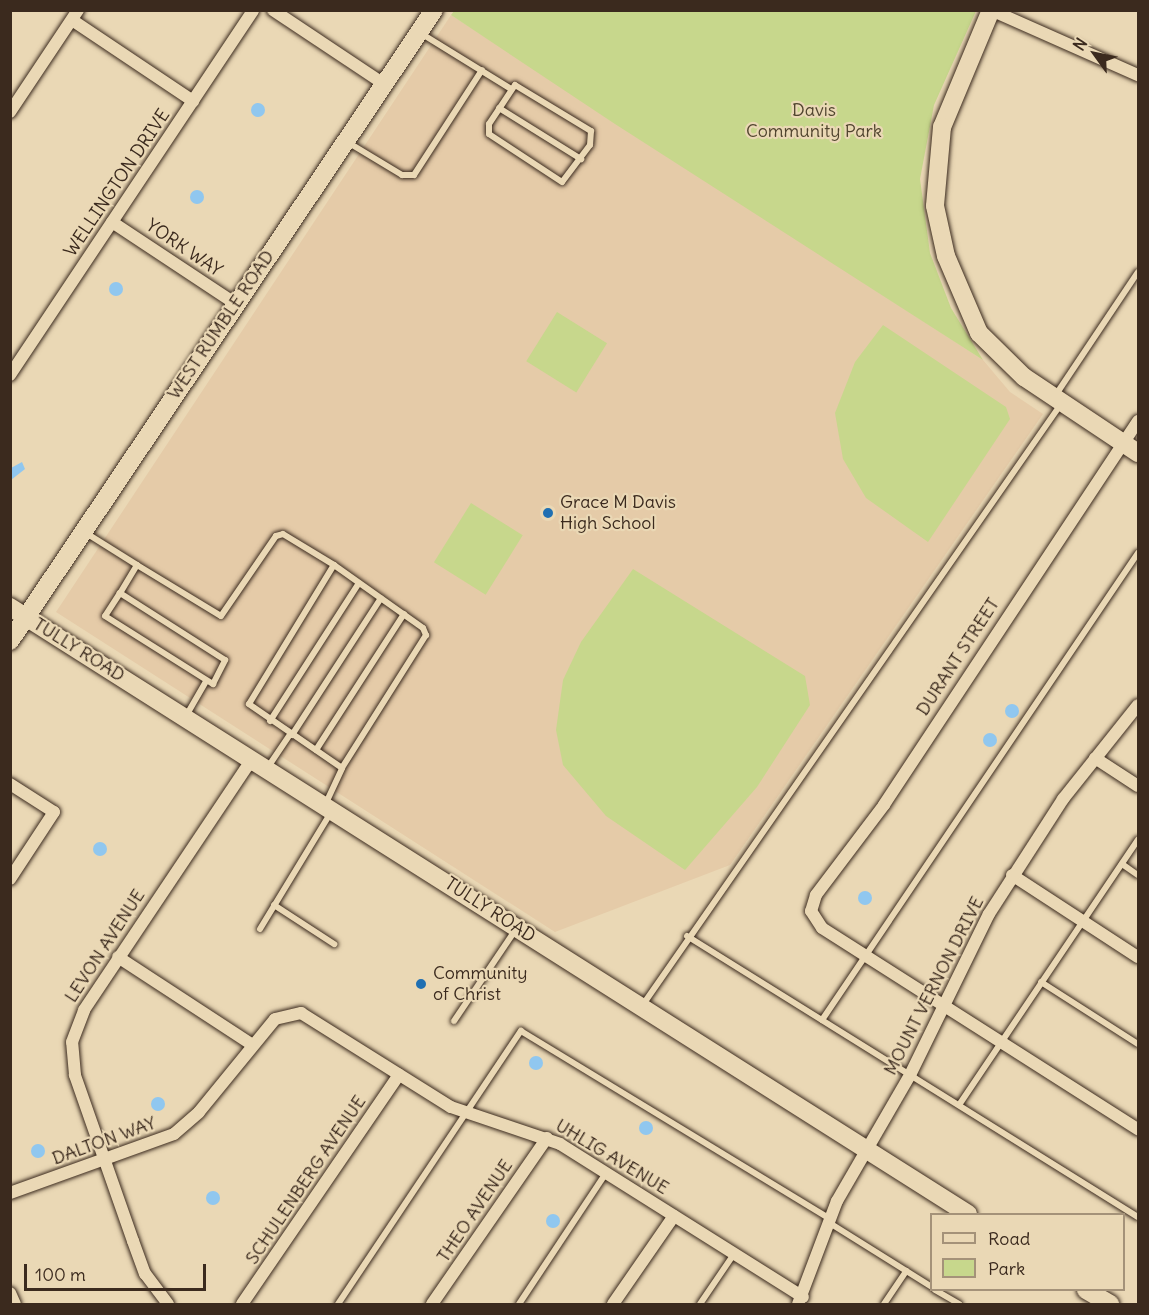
<!DOCTYPE html>
<style>
body{margin:0}
#map{position:relative;width:1149px;height:1315px;overflow:hidden;background:#ead8b5;font-family:Delius,sans-serif}
div>[style]{position:absolute}
.built>*{inset:0;background:#e5cba8}
.green>*{inset:0;background:#c7d78c;transform-origin:0 0}
.water>*{inset:0;background:#90c7ef}
.round{border-radius:50%}
.roads{filter:drop-shadow(0 0 2px #3b2a1e) drop-shadow(0 0 2px #3b2a1e)}
.lane>*{height:6px;margin:-3px;padding:0 3px;transform-origin:3px;border-radius:3px;background:#ead8b5}
.street>*{height:12px;margin:-6px;padding:0 6px;transform-origin:6px;border-radius:6px;background:#ead8b5}
.secondary>*{height:18px;margin:-9px;padding:0 9px;transform-origin:9px;border-radius:9px;background:#ead8b5}
.dots>*{width:16px;height:16px;translate:-50% -50%;box-sizing:border-box;border:3px solid #ead8b5;border-radius:50%}
span{translate:-50% -50%;white-space:nowrap;text-align:center;line-height:1.15;-webkit-text-stroke:4.5px #ead8b5;paint-order:stroke}
.park-label{font-size:18px;color:#50442e}
.street-label{font-size:18px;color:#3b2a1e}
.poi-label{font-size:18px;color:#3b2a1e}
.left{translate:0 -50%;text-align:left}
.frame{position:absolute;inset:0;border:12px solid #3b2a1e;pointer-events:none}
.legend{position:absolute;left:930px;top:1213px;width:195px;height:78px;box-sizing:border-box;background:#ead8b5;border:2px solid #a49279;margin:0;padding:8px 10px;list-style:none;font-size:18px;color:#3b2a1e}
.legend li{display:flex;align-items:center;gap:12px;height:30px}
.legend b{width:30px;border:2px solid #a49279}
.north{position:absolute;left:1065px;top:24px;width:60px;height:60px;-webkit-text-stroke:4px #ead8b5;paint-order:stroke;rotate:303deg;font-size:16px;font-weight:700;line-height:24px;text-align:center;color:#3b2a1e}
.north::after{content:'';display:block;margin:auto;width:21px;height:27px;background:#3b2a1e;clip-path:polygon(50% 0,100% 100%,50% 72%,0 100%)}
.scale{position:absolute;left:24px;top:1264px;width:182px;height:27px;box-sizing:border-box;border:3px solid #3b2a1e;border-top:0;padding-left:8px;font-size:18px;line-height:21px;white-space:nowrap;color:#3b2a1e;-webkit-text-stroke:4px #ead8b5;paint-order:stroke}
</style>
<div id="map">
<div class="built">
<div style="clip-path:polygon(451px 15px,983px 360px,1010px 392px,1043px 414px,730px 865px,555px 932px,56px 612px)"></div>
</div>
<div class="green">
<div style="clip-path:polygon(454px 11px,976px 11px,934px 105px,920px 179px,930px 253px,951px 308px,983px 360px,615px 124px,451px 15px)"></div>
<div style="left:557px;top:312px;width:59px;height:58px;rotate:32deg"></div>
<div style="clip-path:polygon(883px 325px,1006px 407px,1010px 419px,928px 542px,866px 498px,843px 459px,835px 413px,855px 362px)"></div>
<div style="left:471px;top:503px;width:61px;height:70px;rotate:32deg"></div>
<div style="clip-path:polygon(633px 569px,805px 676px,810px 705px,757px 787px,685px 870px,606px 816px,563px 765px,556px 730px,563px 680px,581px 642px)"></div>
</div>
<div class="water">
<div class="round" style="left:251px;top:103px;width:14px;height:14px"></div>
<div class="round" style="left:190px;top:190px;width:14px;height:14px"></div>
<div class="round" style="left:109px;top:282px;width:14px;height:14px"></div>
<div style="clip-path:polygon(22px 462px,25px 469px,11px 480px,11px 468px)"></div>
<div class="round" style="left:1005px;top:704px;width:14px;height:14px"></div>
<div class="round" style="left:983px;top:733px;width:14px;height:14px"></div>
<div class="round" style="left:93px;top:842px;width:14px;height:14px"></div>
<div class="round" style="left:858px;top:891px;width:14px;height:14px"></div>
<div class="round" style="left:529px;top:1056px;width:14px;height:14px"></div>
<div class="round" style="left:151px;top:1097px;width:14px;height:14px"></div>
<div class="round" style="left:639px;top:1121px;width:14px;height:14px"></div>
<div class="round" style="left:31px;top:1144px;width:14px;height:14px"></div>
<div class="round" style="left:206px;top:1191px;width:14px;height:14px"></div>
<div class="round" style="left:546px;top:1214px;width:14px;height:14px"></div>
</div>
<div class="roads">
<div class="lane">
<div style="left:422px;top:34px;width:105px;rotate:31.7deg"></div>
<div style="left:515px;top:85px;width:89px;rotate:31.2deg"></div>
<div style="left:591px;top:131px;width:14px;rotate:94deg"></div>
<div style="left:590px;top:145px;width:46px;rotate:127.1deg"></div>
<div style="left:562px;top:182px;width:87px;rotate:-146.7deg"></div>
<div style="left:489px;top:134px;width:10px;rotate:-90deg"></div>
<div style="left:489px;top:124px;width:47px;rotate:-56.3deg"></div>
<div style="left:499px;top:108px;width:97px;rotate:31.9deg"></div>
<div style="left:349px;top:143px;width:62px;rotate:31.1deg"></div>
<div style="left:402px;top:175px;width:12px"></div>
<div style="left:414px;top:175px;width:125px;rotate:-57.1deg"></div>
<div style="left:1055px;top:396px;width:149px;rotate:-56.2deg"></div>
<div style="left:86px;top:533px;width:60px;rotate:32.1deg"></div>
<div style="left:137px;top:565px;width:33px;rotate:121deg"></div>
<div style="left:120px;top:593px;width:27px;rotate:123deg"></div>
<div style="left:105px;top:616px;width:128px;rotate:32.2deg"></div>
<div style="left:213px;top:684px;width:27px;rotate:-63deg"></div>
<div style="left:225px;top:660px;width:125px;rotate:-147.5deg"></div>
<div style="left:137px;top:565px;width:98px;rotate:31.3deg"></div>
<div style="left:221px;top:616px;width:97px;rotate:-55.5deg"></div>
<div style="left:276px;top:536px;width:7px;rotate:-16deg"></div>
<div style="left:283px;top:534px;width:60px;rotate:31.3deg"></div>
<div style="left:334px;top:565px;width:109px;rotate:35.3deg"></div>
<div style="left:423px;top:628px;width:8px;rotate:67deg"></div>
<div style="left:426px;top:635px;width:157px;rotate:122.3deg"></div>
<div style="left:342px;top:768px;width:113px;rotate:-145.5deg"></div>
<div style="left:249px;top:704px;width:163px;rotate:-58.6deg"></div>
<div style="left:186px;top:716px;width:39px;rotate:-60deg"></div>
<div style="left:270px;top:721px;width:164px;rotate:-57.2deg"></div>
<div style="left:292px;top:735px;width:163px;rotate:-57deg"></div>
<div style="left:316px;top:750px;width:162px;rotate:-57.1deg"></div>
<div style="left:268px;top:767px;width:40px;rotate:-56deg"></div>
<div style="left:326px;top:803px;width:38px;rotate:-65deg"></div>
<div style="left:1122px;top:864px;width:19px;rotate:35deg"></div>
<div style="left:274px;top:905px;width:72px;rotate:33deg"></div>
<div style="left:260px;top:929px;width:137px;rotate:-58.7deg"></div>
<div style="left:687px;top:936px;width:531px;rotate:31.93deg"></div>
<div style="left:1041px;top:982px;width:115px;rotate:32.6deg"></div>
<div style="left:642px;top:1006px;width:733px;rotate:-55.16deg"></div>
<div style="left:822px;top:1020px;width:564px;rotate:-55.92deg"></div>
<div style="left:454px;top:1021px;width:111px;rotate:-56deg"></div>
<div style="left:959px;top:1105px;width:320px;rotate:-56deg"></div>
<div style="left:828px;top:1222px;width:123px;rotate:32deg"></div>
<div style="left:935px;top:1290px;width:28px;rotate:30deg"></div>
<div style="left:338px;top:1304px;width:329px;rotate:-56.2deg"></div>
<div style="left:521px;top:1031px;width:362px;rotate:31.3deg"></div>
<div style="left:519px;top:1304px;width:157px;rotate:-56.4deg"></div>
<div style="left:700px;top:1304px;width:60px;rotate:-55.8deg"></div>
<div style="left:884px;top:1304px;width:40px;rotate:-56deg"></div>
</div>
<div class="street">
<div style="left:273px;top:10px;width:133px;rotate:33.7deg"></div>
<div style="left:991px;top:10px;width:161px;rotate:23.9deg"></div>
<div style="left:72px;top:20px;width:146px;rotate:33.8deg"></div>
<div style="left:10px;top:112px;width:123px;rotate:-56.3deg"></div>
<div style="left:112px;top:222px;width:149px;rotate:33.5deg"></div>
<div style="left:10px;top:375px;width:438px;rotate:-56.3deg"></div>
<div style="left:1138px;top:421px;width:460px;rotate:123.5deg"></div>
<div style="left:884px;top:805px;width:113px;rotate:127.1deg"></div>
<div style="left:816px;top:895px;width:17px;rotate:107deg"></div>
<div style="left:811px;top:911px;width:20px;rotate:57deg"></div>
<div style="left:822px;top:928px;width:375px;rotate:32.5deg"></div>
<div style="left:1095px;top:758px;width:51px;rotate:33.1deg"></div>
<div style="left:10px;top:784px;width:52px;rotate:32.5deg"></div>
<div style="left:54px;top:812px;width:80px;rotate:123.3deg"></div>
<div style="left:1012px;top:875px;width:150px;rotate:33.1deg"></div>
<div style="left:118px;top:957px;width:159px;rotate:33.2deg"></div>
<div style="left:10px;top:1193px;width:174px;rotate:-19.8deg"></div>
<div style="left:174px;top:1134px;width:33px;rotate:-41deg"></div>
<div style="left:199px;top:1112px;width:120px;rotate:-50.7deg"></div>
<div style="left:275px;top:1019px;width:27px;rotate:-13deg"></div>
<div style="left:301px;top:1013px;width:177px;rotate:32.1deg"></div>
<div style="left:451px;top:1107px;width:115px;rotate:18.7deg"></div>
<div style="left:560px;top:1144px;width:287px;rotate:32.2deg"></div>
<div style="left:10px;top:1293px;width:12px;rotate:66deg"></div>
<div style="left:168px;top:1304px;width:38px;rotate:-127deg"></div>
<div style="left:145px;top:1274px;width:35px;rotate:-110deg"></div>
<div style="left:133px;top:1241px;width:176px;rotate:-109.3deg"></div>
<div style="left:75px;top:1075px;width:33px;rotate:-95deg"></div>
<div style="left:72px;top:1042px;width:34px;rotate:-69deg"></div>
<div style="left:84px;top:1010px;width:303px;rotate:-56.2deg"></div>
<div style="left:242px;top:1304px;width:278px;rotate:-55.6deg"></div>
<div style="left:432px;top:1304px;width:202px;rotate:-55.3deg"></div>
<div style="left:613px;top:1304px;width:107px;rotate:-55.3deg"></div>
<div style="left:798px;top:1304px;width:110px;rotate:-69.3deg"></div>
<div style="left:837px;top:1201px;width:146px;rotate:-59.9deg"></div>
<div style="left:910px;top:1075px;width:179px;rotate:-63.9deg"></div>
<div style="left:989px;top:914px;width:137px;rotate:-57.2deg"></div>
<div style="left:1063px;top:799px;width:120px;rotate:-51.4deg"></div>
</div>
<div class="secondary">
<div style="left:991px;top:10px;width:127px;rotate:112.7deg"></div>
<div style="left:942px;top:127px;width:79px;rotate:95.1deg"></div>
<div style="left:935px;top:206px;width:51px;rotate:77.6deg"></div>
<div style="left:946px;top:256px;width:84px;rotate:66.8deg"></div>
<div style="left:979px;top:333px;width:63px;rotate:44.4deg"></div>
<div style="left:1024px;top:377px;width:137px;rotate:33.7deg"></div>
<div style="left:10px;top:607px;width:1134px;rotate:32.36deg"></div>
<div style="left:10px;top:641px;width:760px;rotate:-56.1deg"></div>
<div style="left:1086px;top:1290px;width:28px;rotate:30deg"></div>
</div>
</div>
<div class="dots">
<div style="left:548px;top:513px;background:#1f6fb2"></div>
<div style="left:421px;top:984px;background:#1f6fb2"></div>
</div>
<div class="park-label">
<span style="left:814px;top:121px">Davis<br>Community Park</span>
</div>
<div class="street-label">
<span style="left:117px;top:183px;rotate:-56deg">WELLINGTON DRIVE</span>
<span style="left:184px;top:248px;rotate:34deg">YORK WAY</span>
<span style="left:221px;top:325px;rotate:-56deg">WEST RUMBLE ROAD</span>
<span style="left:79px;top:650px;rotate:32deg">TULLY ROAD</span>
<span style="left:958px;top:657px;rotate:-57deg">DURANT STREET</span>
<span style="left:490px;top:910px;rotate:33deg">TULLY ROAD</span>
<span style="left:105px;top:946px;rotate:-57deg">LEVON AVENUE</span>
<span style="left:934px;top:986px;rotate:-63deg">MOUNT VERNON DRIVE</span>
<span style="left:104px;top:1141px;rotate:-20deg">DALTON WAY</span>
<span style="left:612px;top:1157px;rotate:31deg">UHLIG AVENUE</span>
<span style="left:306px;top:1180px;rotate:-56deg">SCHULENBERG AVENUE</span>
<span style="left:475px;top:1211px;rotate:-56deg">THEO AVENUE</span>
</div>
<div class="poi-label">
<span class="left" style="left:560px;top:513px">Grace M Davis<br>High School</span>
<span class="left" style="left:433px;top:984px">Community<br>of Christ</span>
</div>
<div class="frame"></div>
<ul class="legend">
<li><b style="height:8px;background:#ead8b5"></b>Road</li>
<li><b style="height:16px;background:#c7d78c"></b>Park</li>
</ul>
<div class="north">N</div>
<div class="scale">100 m</div>
</div>
